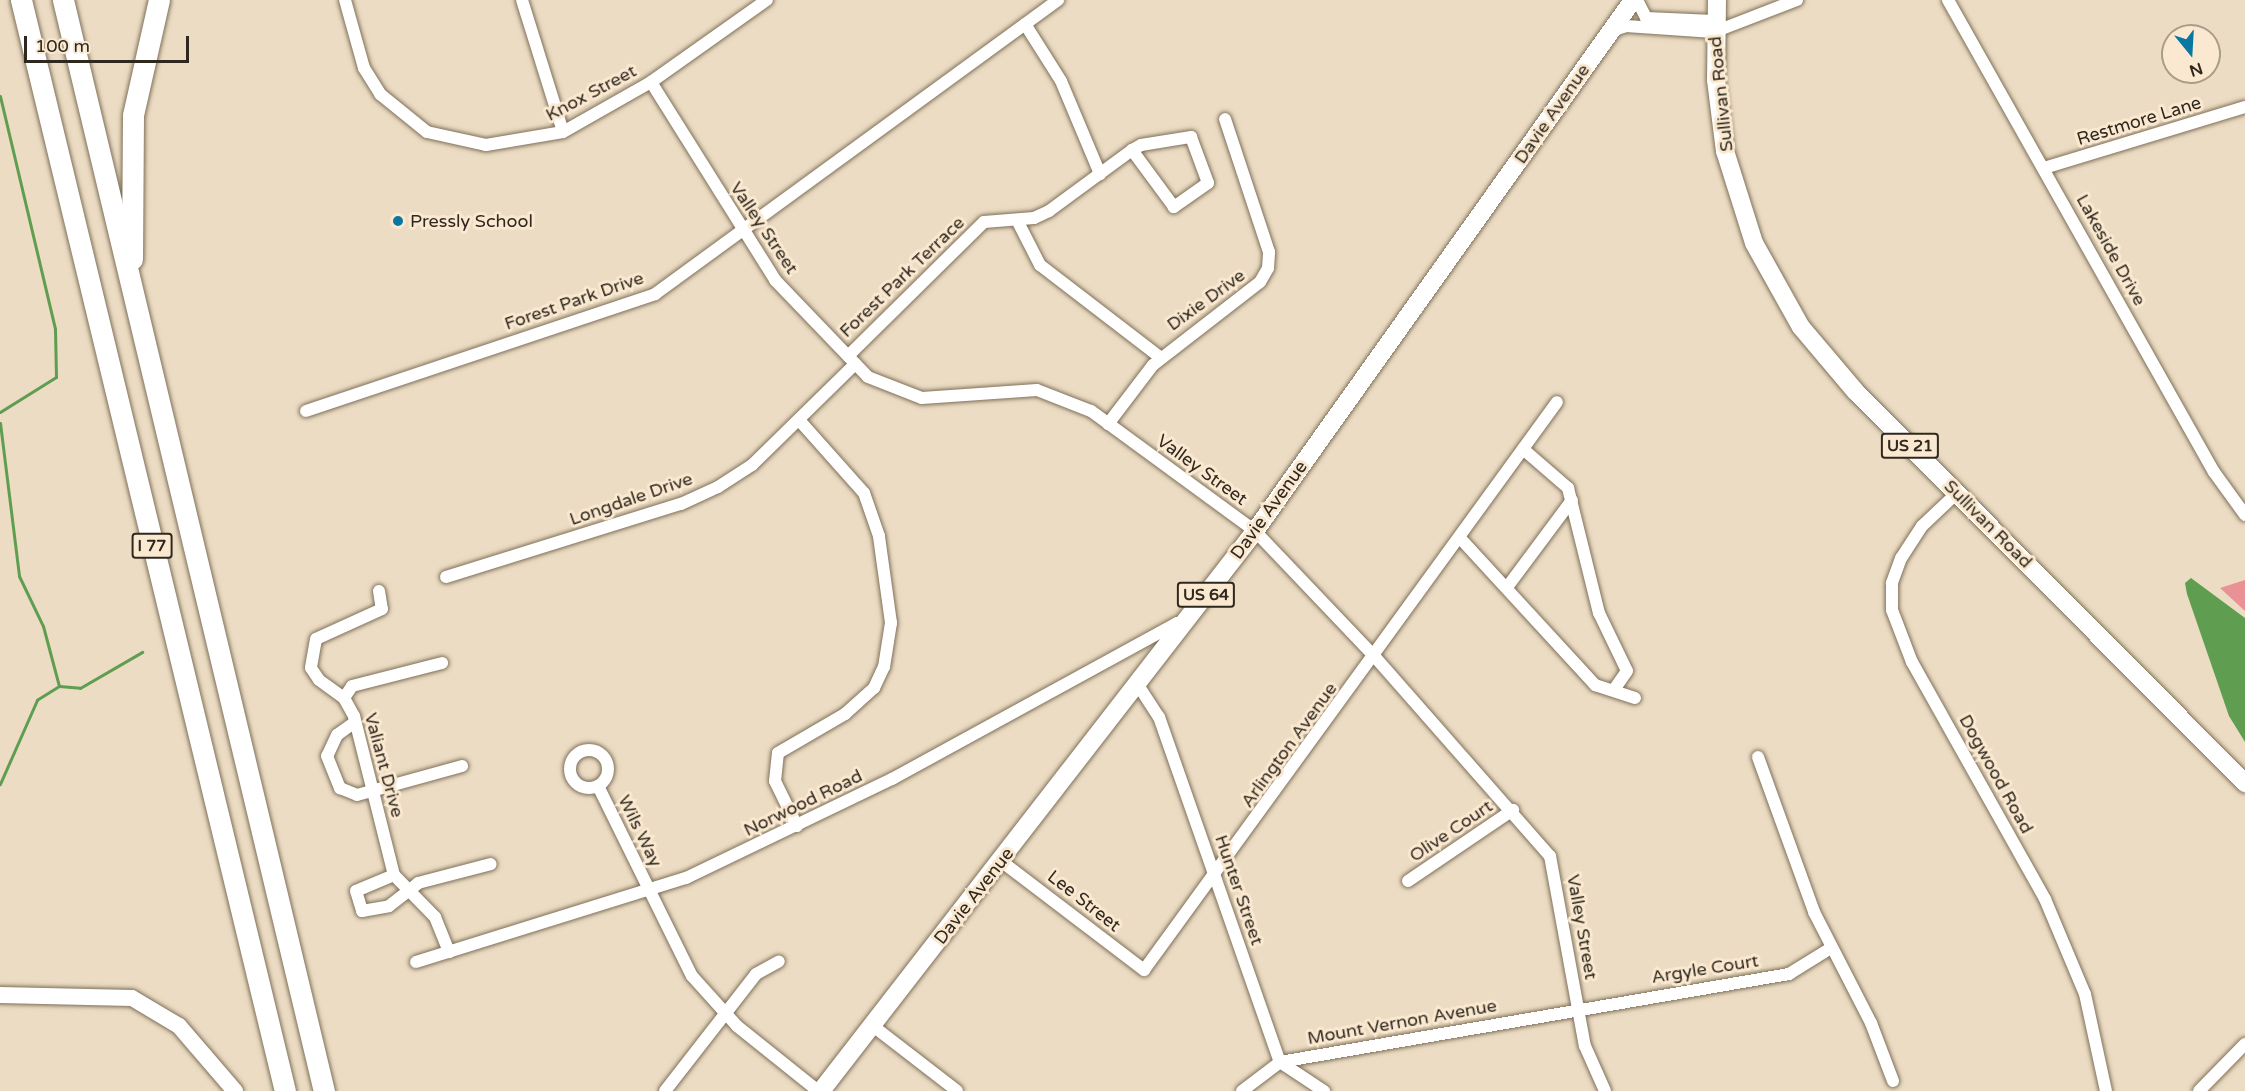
<!DOCTYPE html>
<style>
body{margin:0}
#map{position:relative;width:2245px;height:1091px;overflow:hidden;background:#ecdcc3;font-family:"Varela Round",sans-serif}
div>[style]{position:absolute}
.green>*{inset:0;background:#ea9196}
.water>*{inset:0;background:#5f9e50}
.stream>*{height:3px;margin:-1.5px;padding:0 1.5px;transform-origin:1.5px;border-radius:1.5px;background:#5f9e50}
.roads{filter:drop-shadow(0 0 2px #7f705a) drop-shadow(0 0 2px #7f705a)}
.street>*{height:12px;margin:-6px;padding:0 6px;transform-origin:6px;border-radius:6px;background:#fff}
.street>.ring{margin:-6px;padding:0;box-sizing:content-box;background:none;border:12px solid #fff;border-radius:50%}
.secondary>*{height:16px;margin:-8px;padding:0 8px;transform-origin:8px;border-radius:8px;background:#fff}
.primary>*{height:18px;margin:-9px;padding:0 9px;transform-origin:9px;border-radius:9px;background:#fff}
.highway>*{height:21px;margin:-10.5px;padding:0 10.5px;transform-origin:10.5px;border-radius:10.5px;background:#fff}
.dots>*{width:16px;height:16px;translate:-50% -50%;box-sizing:border-box;border:3px solid #fae9d0;border-radius:50%}
span{translate:-50% -50%;white-space:nowrap;text-align:center;line-height:1.15;-webkit-text-stroke:6px #fae9d0;paint-order:stroke}
.shield-label span{padding:2px 4px;background:#fae9d0;border:2px solid;border-radius:4px;-webkit-text-stroke-width:0}
.shield-label{font-size:16px;color:#2f281f;font-weight:700}
.street-label{font-size:18px;color:#2f281f}
.poi-label{font-size:18px;color:#2f281f}
.left{translate:0 -50%;text-align:left}
.north{position:absolute;left:2161px;top:24px;width:60px;height:60px;box-sizing:border-box;background:#fae9d0;border:2px solid #a99c89;border-radius:50%;rotate:162deg;font-size:16px;font-weight:700;line-height:24px;text-align:center;color:#2f281f}
.north::after{content:'';display:block;margin:auto;width:21px;height:27px;background:#0a77a2;clip-path:polygon(50% 0,100% 100%,50% 72%,0 100%)}
.scale{position:absolute;left:24px;top:36px;width:165px;height:27px;box-sizing:border-box;border:3px solid #2f281f;border-top:0;padding-left:8px;font-size:18px;line-height:21px;white-space:nowrap;color:#2f281f;-webkit-text-stroke:4px #fae9d0;paint-order:stroke}
</style>
<div id="map">
<div class="green">
<div style="clip-path:polygon(2245px 580px,2245px 611px,2220px 588px)"></div>
</div>
<div class="water">
<div style="clip-path:polygon(2191px 578px,2245px 618px,2245px 742px,2229px 716px,2187px 594px,2185px 583px)"></div>
</div>
<div class="stream">
<div style="left:0;top:96px;width:239px;rotate:76.7deg"></div>
<div style="left:55px;top:329px;width:48px;rotate:88.8deg"></div>
<div style="left:56px;top:377px;width:66px;rotate:148deg"></div>
<div style="left:0;top:423px;width:154px;rotate:82.9deg"></div>
<div style="left:19px;top:576px;width:55px;rotate:64.4deg"></div>
<div style="left:43px;top:626px;width:62px;rotate:75.1deg"></div>
<div style="left:59px;top:686px;width:26px;rotate:148deg"></div>
<div style="left:37px;top:700px;width:92px;rotate:113.8deg"></div>
<div style="left:59px;top:686px;width:21px;rotate:5deg"></div>
<div style="left:80px;top:688px;width:72px;rotate:-30.1deg"></div>
</div>
<div class="roads">
<div class="street">
<div style="left:345px;top:0;width:71px;rotate:74.4deg"></div>
<div style="left:364px;top:68px;width:31px;rotate:58deg"></div>
<div style="left:380px;top:94px;width:60px;rotate:39deg"></div>
<div style="left:427px;top:132px;width:60px;rotate:12.4deg"></div>
<div style="left:486px;top:145px;width:78px;rotate:-9.6deg"></div>
<div style="left:563px;top:132px;width:101px;rotate:-29.6deg"></div>
<div style="left:651px;top:82px;width:142px;rotate:-35.3deg"></div>
<div style="left:522px;top:0;width:138px;rotate:72.7deg"></div>
<div style="left:1637px;top:0;width:20px;rotate:63deg"></div>
<div style="left:1646px;top:18px;width:68px;rotate:2.5deg"></div>
<div style="left:1948px;top:0;width:542px;rotate:60.6deg"></div>
<div style="left:2214px;top:472px;width:53px;rotate:54.2deg"></div>
<div style="left:1025px;top:24px;width:67px;rotate:57.7deg"></div>
<div style="left:1061px;top:81px;width:101px;rotate:67.2deg"></div>
<div style="left:1611px;top:31px;width:16px;rotate:-18deg"></div>
<div style="left:1626px;top:26px;width:88px;rotate:3.9deg"></div>
<div style="left:1714px;top:32px;width:89px;rotate:-21.1deg"></div>
<div style="left:651px;top:82px;width:234px;rotate:57.9deg"></div>
<div style="left:775px;top:280px;width:134px;rotate:46.2deg"></div>
<div style="left:868px;top:377px;width:58px;rotate:21.3deg"></div>
<div style="left:922px;top:398px;width:115px;rotate:-4deg"></div>
<div style="left:1037px;top:390px;width:58px;rotate:21.3deg"></div>
<div style="left:1091px;top:411px;width:203px;rotate:36.2deg"></div>
<div style="left:1255px;top:531px;width:174px;rotate:46.4deg"></div>
<div style="left:1375px;top:657px;width:265px;rotate:48.7deg"></div>
<div style="left:1550px;top:856px;width:193px;rotate:79.6deg"></div>
<div style="left:1585px;top:1046px;width:49px;rotate:66deg"></div>
<div style="left:2044px;top:168px;width:210px;rotate:-16.9deg"></div>
<div style="left:1017px;top:220px;width:51px;rotate:62.9deg"></div>
<div style="left:1040px;top:265px;width:153px;rotate:37.5deg"></div>
<div style="left:848px;top:356px;width:191px;rotate:-44.6deg"></div>
<div style="left:984px;top:222px;width:50px;rotate:-4.6deg"></div>
<div style="left:1034px;top:218px;width:17px;rotate:-25deg"></div>
<div style="left:1049px;top:211px;width:103px;rotate:-36.3deg"></div>
<div style="left:1132px;top:150px;width:10px;rotate:-29deg"></div>
<div style="left:1141px;top:145px;width:51px;rotate:-9.1deg"></div>
<div style="left:1191px;top:137px;width:49px;rotate:69.7deg"></div>
<div style="left:1208px;top:183px;width:42px;rotate:144.8deg"></div>
<div style="left:1174px;top:207px;width:71px;rotate:-126.4deg"></div>
<div style="left:306px;top:411px;width:368px;rotate:-18.5deg"></div>
<div style="left:655px;top:294px;width:499px;rotate:-36.1deg"></div>
<div style="left:1108px;top:424px;width:74px;rotate:-52.7deg"></div>
<div style="left:1153px;top:365px;width:135px;rotate:-37.8deg"></div>
<div style="left:1260px;top:282px;width:16px;rotate:-60deg"></div>
<div style="left:1268px;top:268px;width:16px;rotate:-86deg"></div>
<div style="left:1269px;top:252px;width:140px;rotate:-108.3deg"></div>
<div style="left:1523px;top:449px;width:60px;rotate:40.9deg"></div>
<div style="left:1568px;top:488px;width:129px;rotate:76.1deg"></div>
<div style="left:1599px;top:613px;width:64px;rotate:64.2deg"></div>
<div style="left:1627px;top:671px;width:21px;rotate:125deg"></div>
<div style="left:1958px;top:492px;width:50px;rotate:136.6deg"></div>
<div style="left:1922px;top:526px;width:38px;rotate:123deg"></div>
<div style="left:1901px;top:558px;width:27px;rotate:110deg"></div>
<div style="left:1892px;top:583px;width:27px;rotate:90deg"></div>
<div style="left:1892px;top:610px;width:56px;rotate:69deg"></div>
<div style="left:1912px;top:662px;width:272px;rotate:60.7deg"></div>
<div style="left:2045px;top:899px;width:103px;rotate:67.2deg"></div>
<div style="left:2085px;top:994px;width:99px;rotate:77.8deg"></div>
<div style="left:1460px;top:538px;width:200px;rotate:47.4deg"></div>
<div style="left:1595px;top:685px;width:42px;rotate:18deg"></div>
<div style="left:446px;top:577px;width:246px;rotate:-17.3deg"></div>
<div style="left:681px;top:504px;width:41px;rotate:-24.7deg"></div>
<div style="left:718px;top:487px;width:40px;rotate:-32.9deg"></div>
<div style="left:752px;top:465px;width:144px;rotate:-44.4deg"></div>
<div style="left:1508px;top:586px;width:107px;rotate:-53.3deg"></div>
<div style="left:379px;top:591px;width:18px;rotate:81deg"></div>
<div style="left:382px;top:609px;width:72px;rotate:155.6deg"></div>
<div style="left:316px;top:639px;width:29px;rotate:100deg"></div>
<div style="left:311px;top:668px;width:14px;rotate:56deg"></div>
<div style="left:319px;top:680px;width:31px;rotate:36deg"></div>
<div style="left:344px;top:698px;width:21px;rotate:61deg"></div>
<div style="left:354px;top:716px;width:164px;rotate:75.9deg"></div>
<div style="left:394px;top:875px;width:59px;rotate:45.7deg"></div>
<div style="left:435px;top:917px;width:38px;rotate:68deg"></div>
<div style="left:1138px;top:685px;width:38px;rotate:57deg"></div>
<div style="left:1159px;top:717px;width:366px;rotate:70.7deg"></div>
<div style="left:1280px;top:1062px;width:53px;rotate:33.4deg"></div>
<div style="left:344px;top:698px;width:14px;rotate:-56deg"></div>
<div style="left:352px;top:686px;width:93px;rotate:-14.3deg"></div>
<div style="left:355px;top:722px;width:22px;rotate:144deg"></div>
<div style="left:337px;top:735px;width:23px;rotate:115deg"></div>
<div style="left:327px;top:756px;width:35px;rotate:68deg"></div>
<div style="left:340px;top:788px;width:18px;rotate:22deg"></div>
<div style="left:357px;top:795px;width:109px;rotate:-15.4deg"></div>
<div class="ring" style="left:570px;top:750px;width:26px;height:26px"></div>
<div style="left:1758px;top:757px;width:165px;rotate:70.1deg"></div>
<div style="left:1814px;top:912px;width:125px;rotate:62.8deg"></div>
<div style="left:1871px;top:1023px;width:62px;rotate:69.2deg"></div>
<div style="left:598px;top:786px;width:212px;rotate:63.7deg"></div>
<div style="left:692px;top:976px;width:67px;rotate:48deg"></div>
<div style="left:737px;top:1026px;width:104px;rotate:38.7deg"></div>
<div style="left:797px;top:826px;width:50px;rotate:-116.1deg"></div>
<div style="left:775px;top:781px;width:28px;rotate:-84deg"></div>
<div style="left:778px;top:753px;width:78px;rotate:-30.2deg"></div>
<div style="left:845px;top:714px;width:39px;rotate:-42deg"></div>
<div style="left:874px;top:688px;width:23px;rotate:-65deg"></div>
<div style="left:884px;top:667px;width:45px;rotate:-81deg"></div>
<div style="left:891px;top:623px;width:88px;rotate:-97.9deg"></div>
<div style="left:879px;top:536px;width:46px;rotate:-109.2deg"></div>
<div style="left:864px;top:493px;width:98px;rotate:-131.7deg"></div>
<div style="left:1001px;top:861px;width:180px;rotate:37.3deg"></div>
<div style="left:1144px;top:970px;width:702px;rotate:-53.98deg"></div>
<div style="left:394px;top:875px;width:41px;rotate:157.2deg"></div>
<div style="left:356px;top:891px;width:21px;rotate:73deg"></div>
<div style="left:362px;top:911px;width:27px;rotate:-10deg"></div>
<div style="left:389px;top:906px;width:37px;rotate:-38deg"></div>
<div style="left:418px;top:883px;width:75px;rotate:-14.6deg"></div>
<div style="left:1408px;top:881px;width:127px;rotate:-34.1deg"></div>
<div style="left:416px;top:962px;width:283px;rotate:-17.3deg"></div>
<div style="left:686px;top:878px;width:229px;rotate:-25.7deg"></div>
<div style="left:892px;top:779px;width:325px;rotate:-28.7deg"></div>
<div style="left:1177px;top:623px;width:6px;rotate:31deg"></div>
<div style="left:873px;top:1026px;width:106px;rotate:37.7deg"></div>
<div style="left:665px;top:1091px;width:148px;rotate:-52.1deg"></div>
<div style="left:756px;top:974px;width:26px;rotate:-29deg"></div>
<div style="left:1242px;top:1091px;width:48px;rotate:-37.3deg"></div>
<div style="left:1280px;top:1062px;width:517px;rotate:-9.81deg"></div>
<div style="left:1789px;top:974px;width:49px;rotate:-31.8deg"></div>
<div style="left:2199px;top:1091px;width:66px;rotate:-45.6deg"></div>
</div>
<div class="secondary">
<div style="left:0;top:995px;width:132px;rotate:1.3deg"></div>
<div style="left:132px;top:998px;width:55px;rotate:30.8deg"></div>
<div style="left:179px;top:1026px;width:86px;rotate:49.3deg"></div>
</div>
<div class="primary">
<div style="left:1717px;top:0;width:80px;rotate:90.7deg"></div>
<div style="left:1716px;top:80px;width:72px;rotate:82.8deg"></div>
<div style="left:1725px;top:151px;width:96px;rotate:72.5deg"></div>
<div style="left:1754px;top:243px;width:96px;rotate:60.8deg"></div>
<div style="left:1801px;top:327px;width:85px;rotate:49.8deg"></div>
<div style="left:1856px;top:392px;width:552px;rotate:45.15deg"></div>
<div style="left:821px;top:1091px;width:708px;rotate:-52.22deg"></div>
<div style="left:1255px;top:531px;width:652px;rotate:-54.55deg"></div>
</div>
<div class="highway">
<div style="left:21px;top:0;width:1122px;rotate:76.4deg"></div>
<div style="left:63px;top:0;width:1122px;rotate:76.55deg"></div>
<div style="left:132px;top:259px;width:144px;rotate:-89.6deg"></div>
<div style="left:133px;top:115px;width:118px;rotate:-77.3deg"></div>
</div>
</div>
<div class="dots">
<div style="left:398px;top:221px;background:#0a77a2"></div>
</div>
<div class="shield-label">
<span style="left:1910px;top:446px">US 21</span>
<span style="left:152px;top:546px">I 77</span>
<span style="left:1206px;top:595px">US 64</span>
</div>
<div class="street-label">
<span style="left:591px;top:93px;rotate:-28deg">Knox Street</span>
<span style="left:1721px;top:94px;rotate:-96deg">Sullivan Road</span>
<span style="left:1552px;top:114px;rotate:-55deg">Davie Avenue</span>
<span style="left:2139px;top:121px;rotate:-17deg">Restmore Lane</span>
<span style="left:764px;top:228px;rotate:56deg">Valley Street</span>
<span style="left:2111px;top:250px;rotate:61deg">Lakeside Drive</span>
<span style="left:902px;top:277px;rotate:-44deg">Forest Park Terrace</span>
<span style="left:1206px;top:300px;rotate:-36deg">Dixie Drive</span>
<span style="left:574px;top:301px;rotate:-19deg">Forest Park Drive</span>
<span style="left:1202px;top:470px;rotate:36deg">Valley Street</span>
<span style="left:631px;top:499px;rotate:-19deg">Longdale Drive</span>
<span style="left:1269px;top:510px;rotate:-54deg">Davie Avenue</span>
<span style="left:1988px;top:524px;rotate:45deg">Sullivan Road</span>
<span style="left:1289px;top:745px;rotate:-54deg">Arlington Avenue</span>
<span style="left:384px;top:765px;rotate:75deg">Valiant Drive</span>
<span style="left:1996px;top:774px;rotate:61deg">Dogwood Road</span>
<span style="left:803px;top:803px;rotate:-26deg">Norwood Road</span>
<span style="left:640px;top:831px;rotate:64deg">Wils Way</span>
<span style="left:1451px;top:831px;rotate:-34deg">Olive Court</span>
<span style="left:1239px;top:890px;rotate:71deg">Hunter Street</span>
<span style="left:974px;top:896px;rotate:-52deg">Davie Avenue</span>
<span style="left:1084px;top:901px;rotate:38deg">Lee Street</span>
<span style="left:1582px;top:927px;rotate:80deg">Valley Street</span>
<span style="left:1705px;top:969px;rotate:-9deg">Argyle Court</span>
<span style="left:1402px;top:1022px;rotate:-10deg">Mount Vernon Avenue</span>
</div>
<div class="poi-label">
<span class="left" style="left:410px;top:221px">Pressly School</span>
</div>
<div class="north">N</div>
<div class="scale">100 m</div>
</div>
